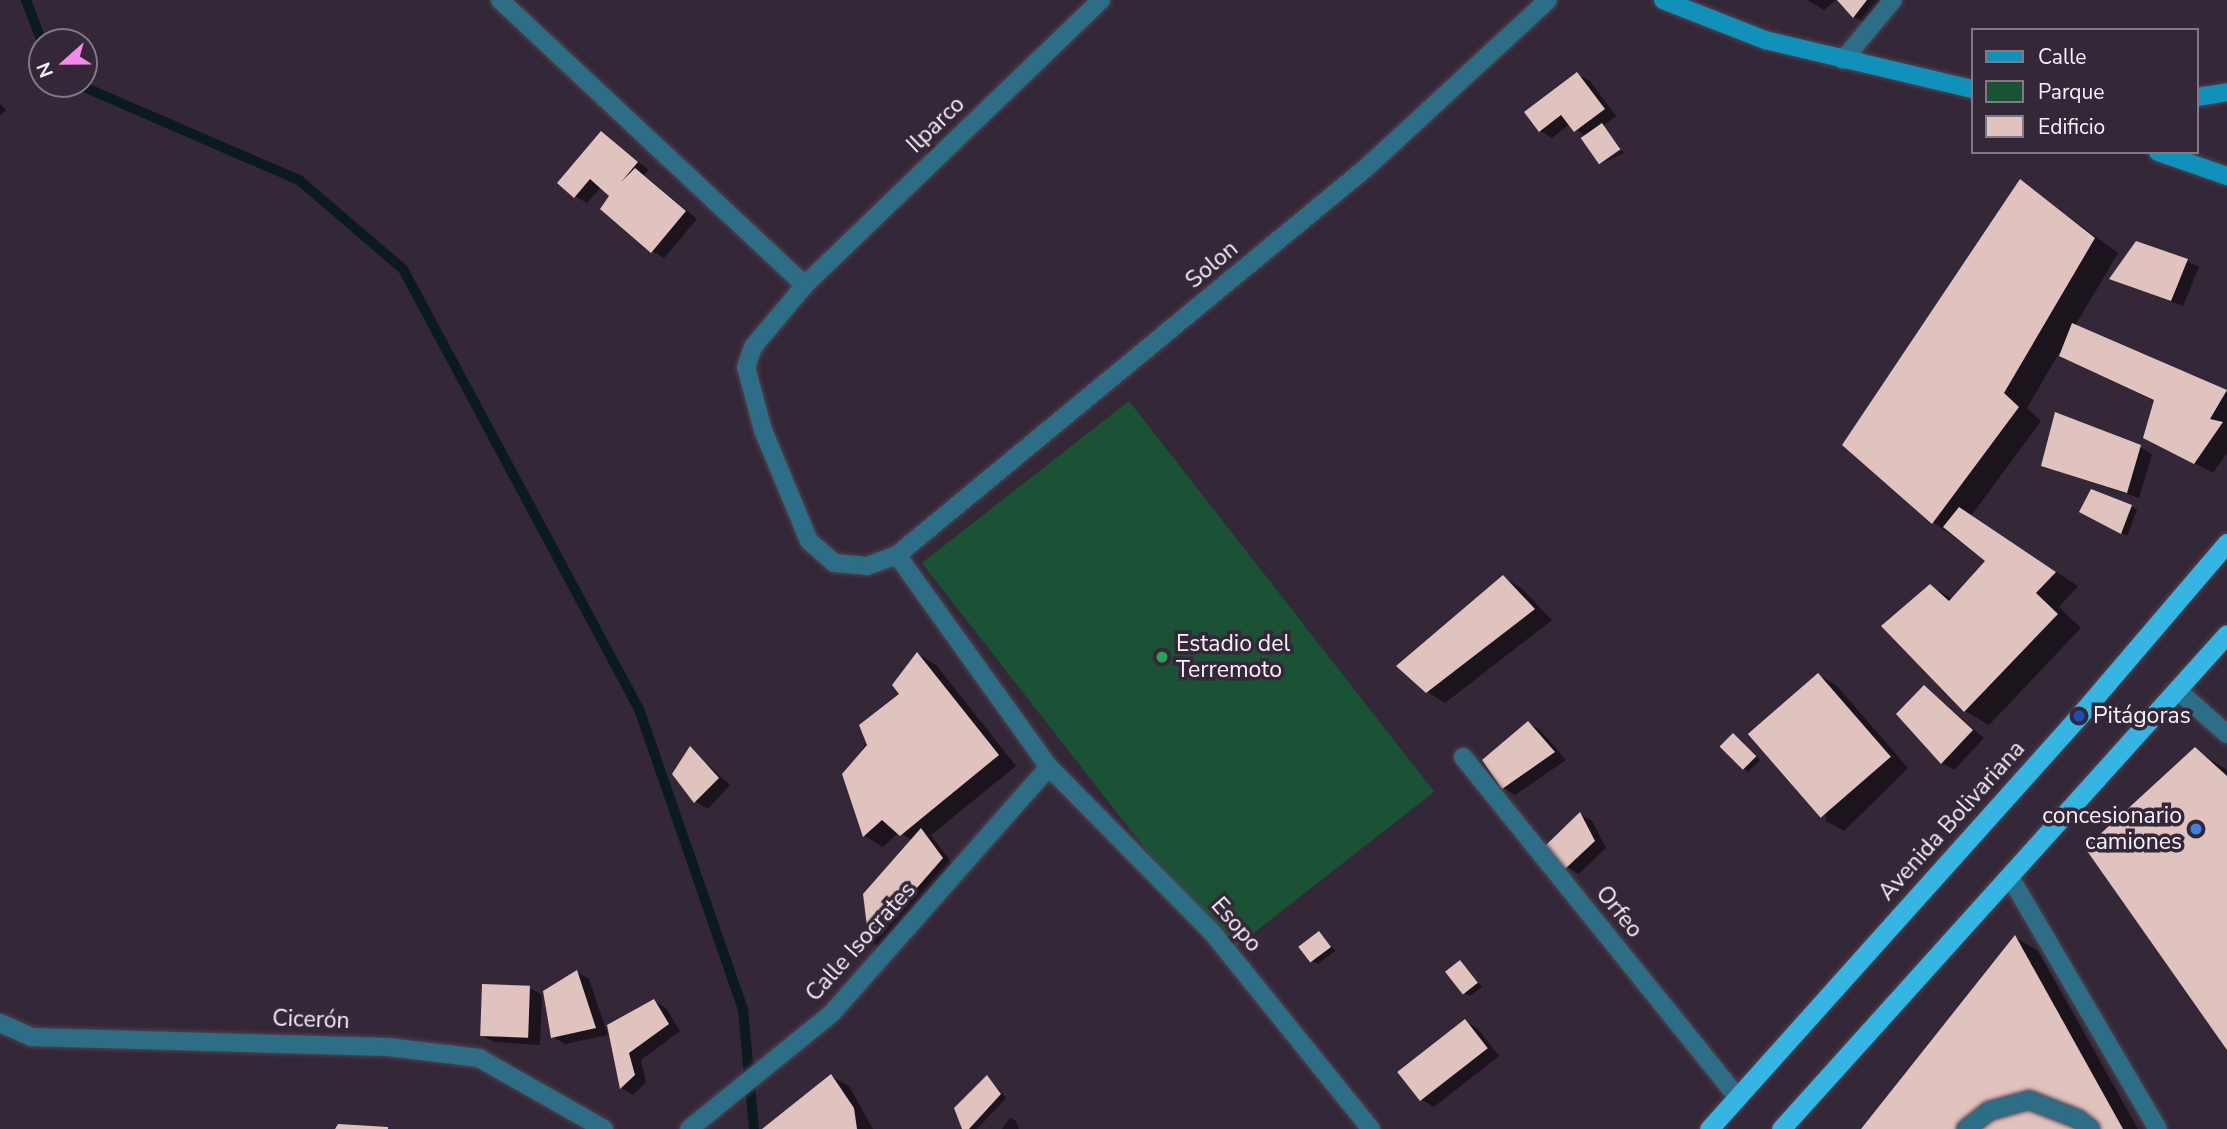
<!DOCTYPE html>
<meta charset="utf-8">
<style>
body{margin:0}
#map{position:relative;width:2227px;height:1129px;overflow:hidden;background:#342737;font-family:"Nunito Sans",sans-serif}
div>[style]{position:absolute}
.green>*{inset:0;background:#1b5134;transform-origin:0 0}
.shadow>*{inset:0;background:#0007}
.stream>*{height:10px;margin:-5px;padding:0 5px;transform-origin:5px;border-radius:5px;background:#0b1b1d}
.building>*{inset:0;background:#e0c3be;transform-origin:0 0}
.roads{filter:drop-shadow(0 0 2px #504352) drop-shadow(0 0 2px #504352)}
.service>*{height:18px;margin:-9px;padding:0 9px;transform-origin:9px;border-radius:9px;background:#2d6d86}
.minor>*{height:18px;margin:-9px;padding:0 9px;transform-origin:9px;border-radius:9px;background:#2d6d86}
.secondary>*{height:18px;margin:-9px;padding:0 9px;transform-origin:9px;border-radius:9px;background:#1190b9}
.trunk>*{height:19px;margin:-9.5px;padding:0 9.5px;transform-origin:9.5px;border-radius:9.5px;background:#36b5e3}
.dots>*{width:19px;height:19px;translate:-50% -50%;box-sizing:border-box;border:4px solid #342737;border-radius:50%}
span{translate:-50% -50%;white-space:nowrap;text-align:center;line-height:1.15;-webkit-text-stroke:7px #342737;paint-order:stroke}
.street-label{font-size:23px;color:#f9f1fb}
.poi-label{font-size:23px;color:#f9f1fb}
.left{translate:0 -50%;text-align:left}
.right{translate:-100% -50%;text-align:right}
.legend{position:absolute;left:1971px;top:28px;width:228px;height:126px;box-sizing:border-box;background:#342737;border:2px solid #837885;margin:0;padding:9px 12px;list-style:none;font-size:21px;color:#f9f1fb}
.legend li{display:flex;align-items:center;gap:14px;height:35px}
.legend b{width:35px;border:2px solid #837885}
.north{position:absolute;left:28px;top:28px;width:70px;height:70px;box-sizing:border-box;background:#342737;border:2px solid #837885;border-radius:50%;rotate:249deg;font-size:19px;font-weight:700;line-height:28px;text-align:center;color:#f9f1fb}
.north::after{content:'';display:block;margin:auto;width:24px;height:32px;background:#f788eb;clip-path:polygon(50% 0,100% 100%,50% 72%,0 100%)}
</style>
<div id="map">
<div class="green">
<div style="left:1129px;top:401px;width:496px;height:263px;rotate:52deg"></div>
</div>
<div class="shadow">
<div style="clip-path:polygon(1807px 0,1836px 0,1824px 10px)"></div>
<div style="clip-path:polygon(1840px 0,1893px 0,1872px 27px,1854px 17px)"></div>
<div style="clip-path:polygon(1577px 74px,1590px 81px,1616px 116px,1603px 126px,1620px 147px,1600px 161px,1586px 137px,1570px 124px,1552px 138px,1540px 131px)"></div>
<div style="clip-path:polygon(0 104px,6px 110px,0 116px)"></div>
<div style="clip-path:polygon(602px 133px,649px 170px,644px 175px,697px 219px,664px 258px,652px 251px,601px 187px,587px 203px,575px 196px)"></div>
<div style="clip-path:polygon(1622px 150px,1624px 153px,1602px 163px)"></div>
<div style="clip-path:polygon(2021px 182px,2118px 253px,2075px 326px,2227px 393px,2227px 453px,2213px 473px,2164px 447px,2156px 401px,2059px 353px,2027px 408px,2041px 421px,1971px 516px,2078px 586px,2059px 607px,2081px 628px,1989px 725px,1965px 711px,1883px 626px,1930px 586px,1953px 599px,1987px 560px,1933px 522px)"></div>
<div style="clip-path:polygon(2187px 261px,2199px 267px,2183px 306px,2111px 279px)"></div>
<div style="clip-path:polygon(2140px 447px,2152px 454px,2139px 498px,2043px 466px)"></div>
<div style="clip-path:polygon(2131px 506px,2137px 510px,2127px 536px,2081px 512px)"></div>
<div style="clip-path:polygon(1503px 577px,1521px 588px,1552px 620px,1445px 703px,1427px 692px)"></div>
<div style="clip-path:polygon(918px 654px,936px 665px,1016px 766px,931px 835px,954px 866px,882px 949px,871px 942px,864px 895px,912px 840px,899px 832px,883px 847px,865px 836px,844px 775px,901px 695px)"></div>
<div style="clip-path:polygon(1818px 675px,1836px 685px,1908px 768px,1844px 831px,1826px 821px)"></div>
<div style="clip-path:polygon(1925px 687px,1984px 738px,1954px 770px,1942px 763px,1898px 714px)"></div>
<div style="clip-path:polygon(1528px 723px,1540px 730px,1566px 760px,1515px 795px,1503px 788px)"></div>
<div style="clip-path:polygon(1734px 735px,1760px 760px,1748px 772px,1742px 768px)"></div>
<div style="clip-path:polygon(690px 749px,730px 785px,708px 809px,696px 802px,674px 774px)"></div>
<div style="clip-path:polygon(2195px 750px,2227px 770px,2227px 1047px)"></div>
<div style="clip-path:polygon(1580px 814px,1592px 821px,1606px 848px,1579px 874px,1567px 867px)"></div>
<div style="clip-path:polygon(1319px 933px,1335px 951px,1318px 964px,1312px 961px)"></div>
<div style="clip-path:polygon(2015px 937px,2038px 951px,2138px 1129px,1863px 1129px)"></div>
<div style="clip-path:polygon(1460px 962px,1482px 987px,1470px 996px,1464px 993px)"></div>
<div style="clip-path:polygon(577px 972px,589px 979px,608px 1035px,565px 1044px,553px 1037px)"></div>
<div style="clip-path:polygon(530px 988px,542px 995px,540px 1045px,494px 1042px,481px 1035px)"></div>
<div style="clip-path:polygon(654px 1001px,666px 1008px,680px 1031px,641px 1060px,646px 1082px,633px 1095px,621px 1088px,609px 1026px)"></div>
<div style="clip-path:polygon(1465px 1021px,1477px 1028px,1499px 1056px,1434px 1107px,1422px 1100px)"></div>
<div style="clip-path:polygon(831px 1076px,849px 1086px,873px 1129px,765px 1129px)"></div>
<div style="clip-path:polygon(988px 1077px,1006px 1098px,977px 1129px,964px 1129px)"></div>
<div style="clip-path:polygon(1010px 1118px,1016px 1121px,1019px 1129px,1002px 1129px)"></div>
</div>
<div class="stream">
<div style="left:26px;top:0;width:45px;rotate:69.1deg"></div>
<div style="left:77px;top:84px;width:242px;rotate:23.4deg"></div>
<div style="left:299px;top:180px;width:137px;rotate:40.6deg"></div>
<div style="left:403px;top:269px;width:499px;rotate:61.8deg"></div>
<div style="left:639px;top:709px;width:318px;rotate:70.9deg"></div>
<div style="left:743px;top:1010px;width:120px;rotate:84.7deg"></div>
</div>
<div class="building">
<div style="clip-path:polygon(1837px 0,1867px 0,1853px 18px)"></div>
<div style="clip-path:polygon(1577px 72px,1605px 109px,1574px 132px,1561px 115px,1539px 132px,1524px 112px)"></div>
<div style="left:1602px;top:123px;width:32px;height:26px;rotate:55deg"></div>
<div style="clip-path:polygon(601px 131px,638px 162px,621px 182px,635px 168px,686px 211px,651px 253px,600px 209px,609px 196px,590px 179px,574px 198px,557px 183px)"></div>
<div style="clip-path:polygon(2020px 179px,2095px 238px,2004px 393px,2019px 407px,1932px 524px,1842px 445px)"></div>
<div style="clip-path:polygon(2136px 241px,2188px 259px,2171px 301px,2109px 279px)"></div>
<div style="clip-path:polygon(2072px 323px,2227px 390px,2210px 419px,2223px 422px,2194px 464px,2143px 438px,2154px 400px,2059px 356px)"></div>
<div style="clip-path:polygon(2055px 412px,2141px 445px,2127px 493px,2041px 466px)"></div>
<div style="clip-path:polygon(2091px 489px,2132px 505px,2121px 534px,2079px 512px)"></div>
<div style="clip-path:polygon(1959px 507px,2056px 572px,2036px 593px,2058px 614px,1964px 712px,1881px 626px,1930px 584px,1949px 601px,1985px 561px,1943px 527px)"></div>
<div style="clip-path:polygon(1503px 575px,1535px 609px,1426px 693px,1396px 666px)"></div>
<div style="clip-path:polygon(917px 652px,999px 755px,900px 836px,882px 820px,863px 837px,842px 774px,867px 745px,859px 725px,899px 694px,892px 685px)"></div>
<div style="left:1818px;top:673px;width:111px;height:93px;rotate:49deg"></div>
<div style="clip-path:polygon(1924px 685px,1973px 730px,1941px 764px,1896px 714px)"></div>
<div style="clip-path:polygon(1528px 721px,1555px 752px,1502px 789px,1482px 760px)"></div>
<div style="left:1733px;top:733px;width:33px;height:19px;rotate:45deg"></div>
<div style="clip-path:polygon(690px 746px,719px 778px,694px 803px,672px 774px)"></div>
<div style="clip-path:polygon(2195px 747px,2227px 776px,2227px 1050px,2085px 848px)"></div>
<div style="clip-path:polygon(1580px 812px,1595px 841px,1565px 869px,1545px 846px)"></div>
<div style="clip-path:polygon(921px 828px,943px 858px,869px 943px,863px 894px)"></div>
<div style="left:1319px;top:931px;width:20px;height:26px;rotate:53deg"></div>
<div style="clip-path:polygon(2015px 935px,2123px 1129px,1861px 1129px)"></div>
<div style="left:1460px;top:960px;width:29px;height:19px;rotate:52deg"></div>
<div style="clip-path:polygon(577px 970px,596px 1028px,551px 1038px,543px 991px)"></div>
<div style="left:482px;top:984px;width:48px;height:52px;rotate:2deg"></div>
<div style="clip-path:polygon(654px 999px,669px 1024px,629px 1053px,635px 1075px,620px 1089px,607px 1025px)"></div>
<div style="left:1465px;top:1019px;width:37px;height:86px;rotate:52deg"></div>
<div style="clip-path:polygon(831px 1074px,854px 1108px,857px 1129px,762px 1129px)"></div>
<div style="clip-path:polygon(987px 1075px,1001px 1094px,969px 1129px,962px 1129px,954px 1108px)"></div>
<div style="clip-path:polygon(338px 1124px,388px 1127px,388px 1129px,335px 1129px)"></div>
</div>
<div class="roads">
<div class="service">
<div style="left:2177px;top:690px;width:67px;rotate:41.3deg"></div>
<div style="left:1966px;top:1129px;width:29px;rotate:-38deg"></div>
<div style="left:1989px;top:1111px;width:41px;rotate:-15.4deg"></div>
<div style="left:2029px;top:1100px;width:53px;rotate:21.2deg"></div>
<div style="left:2078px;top:1119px;width:16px;rotate:38deg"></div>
</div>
<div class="minor">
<div style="left:500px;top:0;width:417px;rotate:43.1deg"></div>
<div style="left:1101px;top:0;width:411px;rotate:136.1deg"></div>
<div style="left:805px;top:285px;width:81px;rotate:130deg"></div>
<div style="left:753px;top:347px;width:21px;rotate:109deg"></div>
<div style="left:746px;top:367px;width:65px;rotate:74.9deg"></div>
<div style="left:763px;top:430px;width:120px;rotate:67.5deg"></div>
<div style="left:809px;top:541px;width:33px;rotate:41deg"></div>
<div style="left:834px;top:563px;width:33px;rotate:5deg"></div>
<div style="left:867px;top:566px;width:32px;rotate:-20deg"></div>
<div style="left:897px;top:555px;width:609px;rotate:-39.54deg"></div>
<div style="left:1367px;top:167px;width:246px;rotate:-42.7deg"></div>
<div style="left:1843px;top:60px;width:78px;rotate:-50.2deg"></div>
<div style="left:897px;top:555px;width:261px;rotate:54.4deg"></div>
<div style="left:1049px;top:767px;width:231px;rotate:45.4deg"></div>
<div style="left:1211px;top:931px;width:255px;rotate:51.1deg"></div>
<div style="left:1463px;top:757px;width:436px;rotate:51.1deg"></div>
<div style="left:2010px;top:877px;width:292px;rotate:59.6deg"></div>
<div style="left:0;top:1023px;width:34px;rotate:24deg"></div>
<div style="left:31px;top:1037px;width:357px;rotate:1.6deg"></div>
<div style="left:388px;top:1047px;width:92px;rotate:6.9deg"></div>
<div style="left:479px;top:1058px;width:144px;rotate:29.6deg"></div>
<div style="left:689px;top:1129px;width:184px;rotate:-39deg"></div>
<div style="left:832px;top:1013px;width:328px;rotate:-48.6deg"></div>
</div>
<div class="secondary">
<div style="left:1663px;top:0;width:110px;rotate:21.4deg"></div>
<div style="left:1765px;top:40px;width:214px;rotate:13.3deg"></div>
<div style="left:2197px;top:97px;width:30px;rotate:-9deg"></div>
<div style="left:2158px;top:152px;width:73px;rotate:19.2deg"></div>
</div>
<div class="trunk">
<div style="left:1709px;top:1129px;width:554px;rotate:-48.14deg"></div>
<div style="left:2079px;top:716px;width:228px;rotate:-49.5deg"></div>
<div style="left:1781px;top:1129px;width:666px;rotate:-47.98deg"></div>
</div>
</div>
<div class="dots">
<div style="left:1162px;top:657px;background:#2e9e5b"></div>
<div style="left:2079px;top:716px;background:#1a4fb4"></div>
<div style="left:2196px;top:829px;background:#3f7fe0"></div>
</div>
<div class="street-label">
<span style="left:936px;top:125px;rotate:-44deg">Ilparco</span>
<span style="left:1212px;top:265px;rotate:-40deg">Solon</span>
<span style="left:1952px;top:821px;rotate:-48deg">Avenida Bolivariana</span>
<span style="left:1619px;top:912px;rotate:51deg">Orfeo</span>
<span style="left:1236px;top:925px;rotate:49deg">Esopo</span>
<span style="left:861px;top:942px;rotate:-48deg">Calle Isocrates</span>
<span style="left:311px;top:1020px;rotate:2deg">Cicerón</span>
</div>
<div class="poi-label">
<span class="left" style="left:1176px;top:657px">Estadio del<br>Terremoto</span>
<span class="left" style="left:2093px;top:716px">Pitágoras</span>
<span class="right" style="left:2182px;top:829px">concesionario<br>camiones</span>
</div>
<ul class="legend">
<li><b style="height:9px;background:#1190b9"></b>Calle</li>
<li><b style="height:19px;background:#1b5134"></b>Parque</li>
<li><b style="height:19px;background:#e0c3be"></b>Edificio</li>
</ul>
<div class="north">N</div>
</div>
